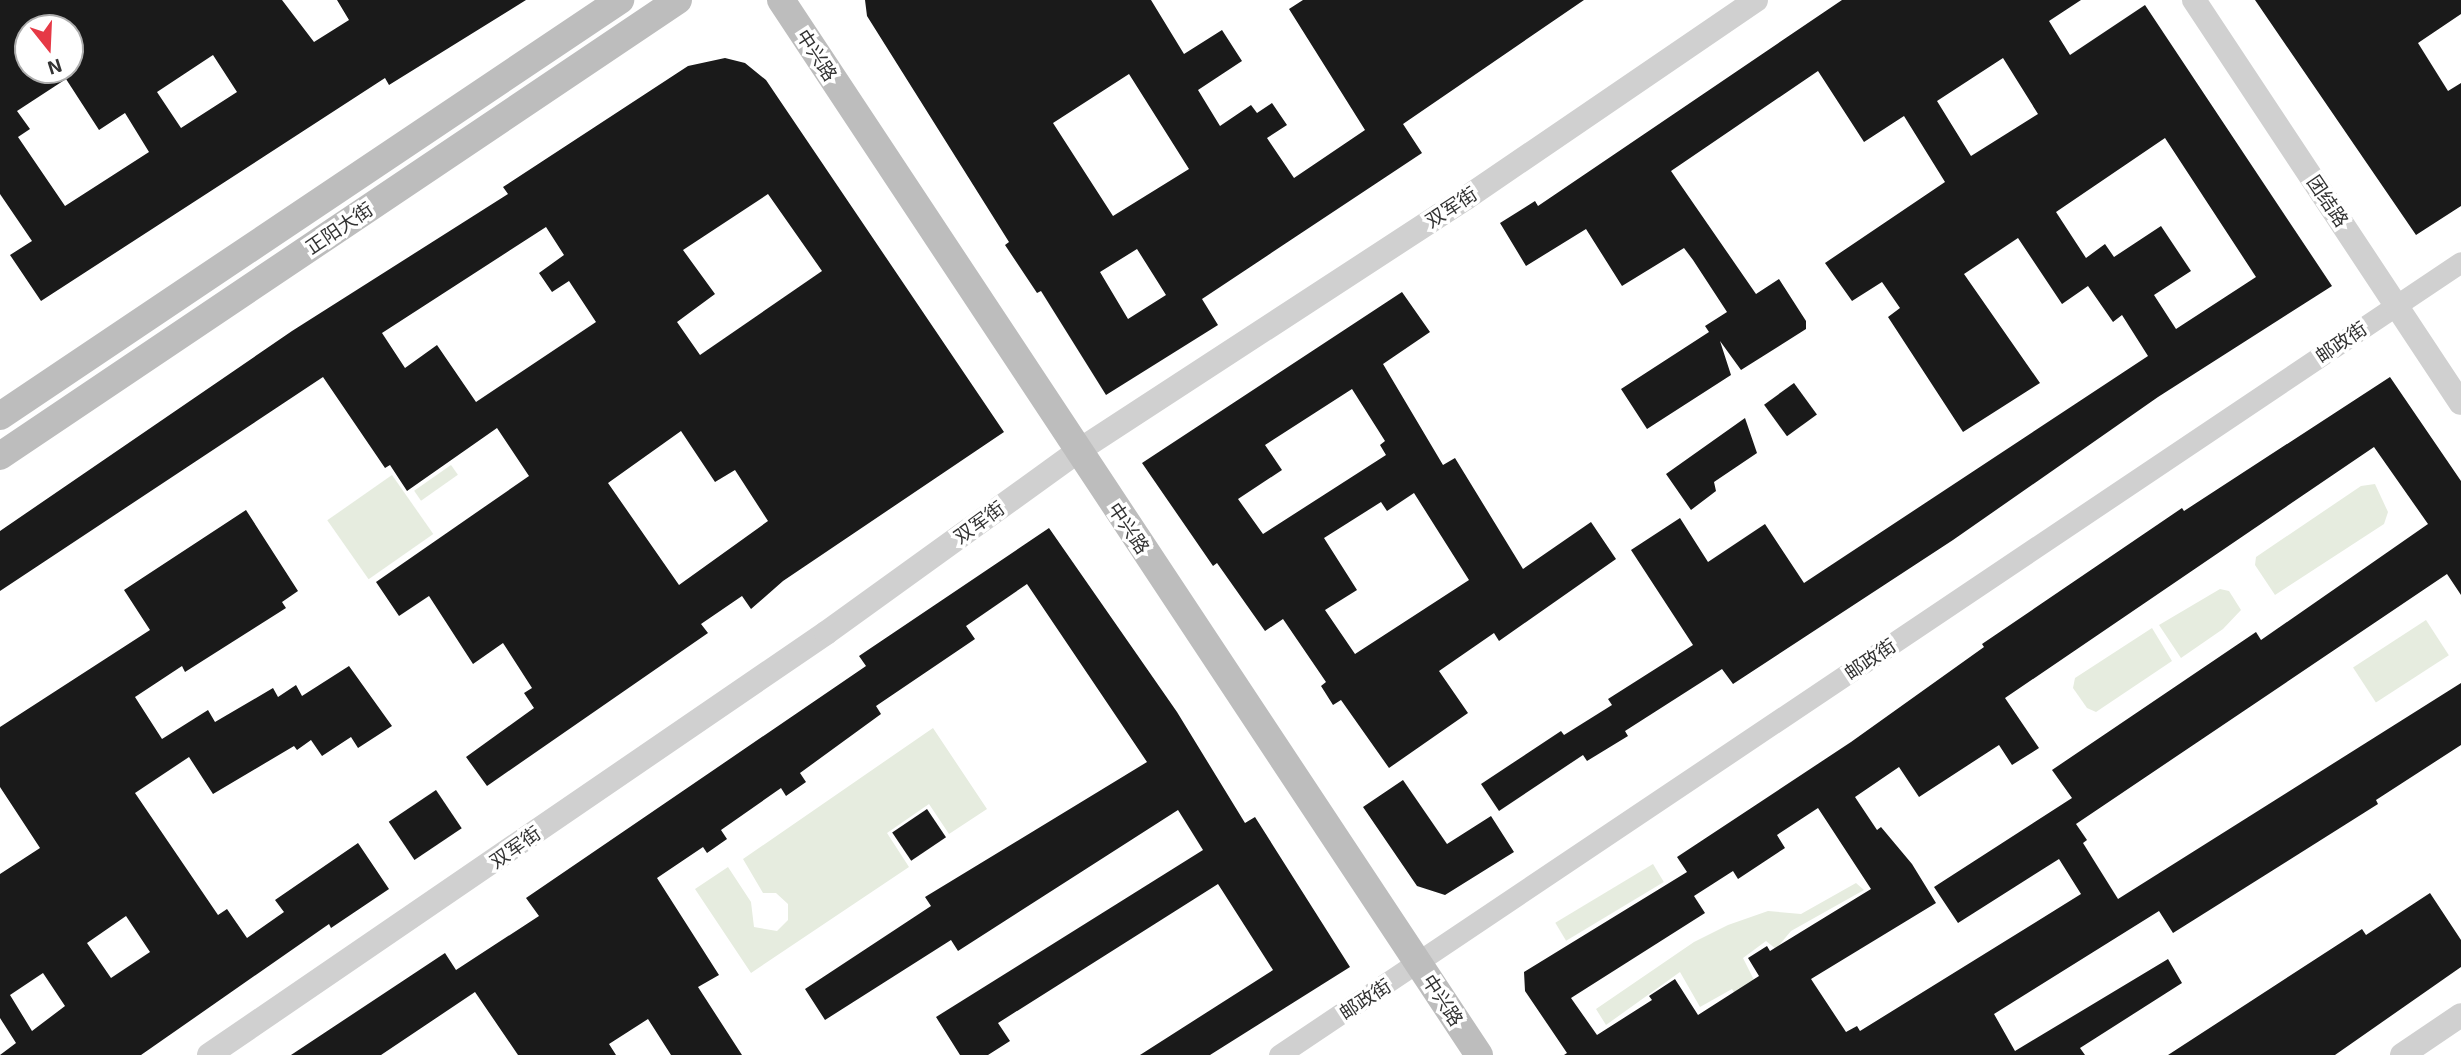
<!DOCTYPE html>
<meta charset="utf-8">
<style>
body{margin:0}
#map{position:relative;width:2461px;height:1055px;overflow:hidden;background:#fff;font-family:"Exo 2","Noto Sans SC",sans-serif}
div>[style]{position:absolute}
.green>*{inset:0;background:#e6ecdf;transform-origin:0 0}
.building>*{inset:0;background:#1a1a1a;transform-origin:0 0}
.minor>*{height:21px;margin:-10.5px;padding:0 10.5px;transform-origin:10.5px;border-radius:10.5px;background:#d0d0d0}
.tertiary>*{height:24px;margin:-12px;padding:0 12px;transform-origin:12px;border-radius:12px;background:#d0d0d0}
.secondary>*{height:28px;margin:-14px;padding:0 14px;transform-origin:14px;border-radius:14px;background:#bdbdbd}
span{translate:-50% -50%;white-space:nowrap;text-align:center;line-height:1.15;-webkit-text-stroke:7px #fff;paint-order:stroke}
.street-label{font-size:19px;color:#333}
.north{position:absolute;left:14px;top:14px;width:70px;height:70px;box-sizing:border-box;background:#fff;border:2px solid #adadad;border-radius:50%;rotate:162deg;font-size:19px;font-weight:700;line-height:28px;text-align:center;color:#333}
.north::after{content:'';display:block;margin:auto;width:24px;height:32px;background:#e63946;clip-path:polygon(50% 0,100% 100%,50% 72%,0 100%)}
</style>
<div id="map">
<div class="green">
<div style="left:451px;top:465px;width:12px;height:45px;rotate:55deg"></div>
<div style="left:392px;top:475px;width:72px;height:79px;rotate:55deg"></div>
<div style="clip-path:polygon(2375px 484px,2388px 512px,2384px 524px,2275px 595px,2255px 565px,2256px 557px,2361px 486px)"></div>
<div style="clip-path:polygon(2220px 589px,2229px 591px,2241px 610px,2223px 629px,2181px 658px,2159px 625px)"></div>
<div style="left:2426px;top:620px;width:42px;height:87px;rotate:57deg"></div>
<div style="clip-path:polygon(2152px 628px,2172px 661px,2096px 712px,2087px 708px,2073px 688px,2075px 678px)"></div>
<div style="clip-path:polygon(933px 728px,987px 809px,949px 834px,929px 804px,887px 833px,909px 867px,751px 973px,695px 889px,728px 867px,751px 902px,754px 927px,777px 931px,788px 920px,788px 904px,776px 893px,763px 893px,743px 859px)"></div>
<div style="left:1653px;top:864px;width:21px;height:114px;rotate:59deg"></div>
<div style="clip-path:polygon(1856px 883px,1864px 890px,1791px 931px,1776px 949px,1766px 941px,1743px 958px,1764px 1000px,1749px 1014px,1732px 989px,1700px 1007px,1680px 972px,1606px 1025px,1596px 1009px,1694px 942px,1728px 925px,1768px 911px,1801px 914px)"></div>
</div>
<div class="building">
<div style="clip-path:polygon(evenodd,0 0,282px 0,314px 42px,349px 20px,337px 0,526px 0,389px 85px,385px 78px,41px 301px,10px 255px,32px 241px,0 194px,0 0,28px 28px,70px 28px,70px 70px,28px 70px,28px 28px,0 0,213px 55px,237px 92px,181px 128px,157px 92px,213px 55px,0 0,66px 79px,99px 130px,125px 113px,149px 152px,65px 206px,18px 137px,30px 129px,17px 111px,66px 79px)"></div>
<div style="clip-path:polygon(evenodd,865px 0,1151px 0,1184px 54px,1222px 30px,1242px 61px,1198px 90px,1220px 126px,1251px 105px,1257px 113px,1272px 103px,1287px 125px,1267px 138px,1294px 178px,1365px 130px,1289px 9px,1303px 0,1584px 0,1403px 124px,1422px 153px,1202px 299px,1218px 325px,1106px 395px,1041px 291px,1037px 293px,1005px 245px,1009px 242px,867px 16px,865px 0,1129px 74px,1189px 169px,1113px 216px,1053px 123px,1129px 74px,865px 0,1137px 249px,1166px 295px,1128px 319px,1100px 272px,1137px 249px)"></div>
<div style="clip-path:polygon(evenodd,1842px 0,2081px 0,2049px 21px,2070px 55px,2145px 5px,2332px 286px,2158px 397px,1953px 540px,1733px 684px,1722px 669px,1625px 731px,1628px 736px,1587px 761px,1583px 755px,1499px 811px,1481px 784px,1561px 731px,1564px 735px,1612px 705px,1608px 699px,1693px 645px,1631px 550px,1680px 518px,1708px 562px,1765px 524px,1804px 583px,2148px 356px,2122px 315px,2113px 322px,2088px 286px,2062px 304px,2018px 238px,1964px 274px,2040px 383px,1963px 432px,1888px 317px,1900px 308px,1882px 282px,1852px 301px,1825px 263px,1945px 182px,1904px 116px,1864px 142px,1818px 71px,1671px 171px,1756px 294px,1779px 279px,1806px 321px,1806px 329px,1741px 370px,1720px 341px,1731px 375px,1647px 429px,1621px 389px,1709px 332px,1705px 326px,1727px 312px,1693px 260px,1684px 248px,1622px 286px,1586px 229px,1526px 266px,1500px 223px,1535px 201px,1538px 206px,1842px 0,2003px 58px,2038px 114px,1971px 156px,1937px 101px,2003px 58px,1842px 0,2165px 138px,2256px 277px,2176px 329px,2154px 295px,2191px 271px,2161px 226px,2114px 257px,2105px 244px,2086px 258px,2056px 212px,2165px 138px)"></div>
<div style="clip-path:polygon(2255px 0,2461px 0,2461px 14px,2418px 43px,2448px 91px,2461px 83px,2461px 206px,2416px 235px)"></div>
<div style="clip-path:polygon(evenodd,725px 58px,745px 63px,766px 80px,1004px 432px,783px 581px,751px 609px,742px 596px,701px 624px,708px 633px,487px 786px,466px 757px,534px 708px,524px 693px,532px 688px,503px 643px,473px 664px,429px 596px,399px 616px,376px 582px,529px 476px,497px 428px,407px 491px,390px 465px,385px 468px,323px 377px,0 591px,0 531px,292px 331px,508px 194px,503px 187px,688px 66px,725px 58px,768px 194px,822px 271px,700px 355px,677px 322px,715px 294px,683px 250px,768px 194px,725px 58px,546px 227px,564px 255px,539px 273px,552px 292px,569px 281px,596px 322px,476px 402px,437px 345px,405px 368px,382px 333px,546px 227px,725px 58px,681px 431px,715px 482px,735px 470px,768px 521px,679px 585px,608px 483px,681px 431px)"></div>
<div style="clip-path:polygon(evenodd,1402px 292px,1430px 332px,1383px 364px,1443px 465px,1455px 458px,1523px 569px,1591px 522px,1616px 559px,1499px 641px,1494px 633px,1439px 671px,1468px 713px,1389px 768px,1341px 700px,1333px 705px,1321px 686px,1326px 682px,1283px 619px,1265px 631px,1217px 563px,1213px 566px,1142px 463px,1402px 292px,1352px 389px,1385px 441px,1380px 445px,1386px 455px,1263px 534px,1238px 499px,1282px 470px,1265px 445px,1352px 389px,1402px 292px,1414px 493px,1469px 580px,1355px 654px,1325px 610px,1357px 590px,1324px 538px,1381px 502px,1387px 511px,1414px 493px)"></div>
<div style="clip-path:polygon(evenodd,2390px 377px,2461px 481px,2461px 595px,2447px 574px,2076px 824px,2087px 840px,2083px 843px,2118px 899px,2461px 683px,2461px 745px,2376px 800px,2378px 804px,2173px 933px,2159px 911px,1994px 1014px,2015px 1051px,2168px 959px,2182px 983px,2080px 1048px,2085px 1055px,1564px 1055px,1567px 1053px,1525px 991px,1524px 972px,1687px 872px,1677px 857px,1851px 742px,1984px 647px,1982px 644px,2182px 508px,2184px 511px,2390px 377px,2374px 447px,2428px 524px,2261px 640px,2256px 632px,2052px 770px,2072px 798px,1934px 887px,1958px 923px,2059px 859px,2081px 894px,1860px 1031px,1857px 1026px,1846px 1032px,1811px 979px,1936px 903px,1912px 864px,1881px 827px,1877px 830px,1855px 797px,1899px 767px,1919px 797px,1999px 745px,2012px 765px,2039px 748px,2005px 698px,2374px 447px,2390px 377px,1818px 808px,1871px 889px,1770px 951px,1767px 946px,1748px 958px,1759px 976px,1698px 1015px,1675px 979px,1649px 996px,1652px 1000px,1597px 1035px,1571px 998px,1705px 913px,1694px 896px,1733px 871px,1738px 879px,1785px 848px,1777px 835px,1818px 808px)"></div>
<div style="left:1794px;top:383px;width:39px;height:37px;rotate:54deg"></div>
<div style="clip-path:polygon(1745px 418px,1757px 453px,1714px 482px,1716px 491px,1691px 510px,1666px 474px)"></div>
<div style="clip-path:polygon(evenodd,246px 510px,298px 591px,282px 602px,286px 608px,185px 672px,182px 666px,135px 697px,162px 739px,208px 710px,215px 722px,273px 688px,278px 697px,296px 685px,302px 696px,349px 666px,392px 726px,358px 748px,351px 737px,322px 756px,311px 740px,297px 750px,294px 746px,213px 794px,189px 757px,135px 793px,218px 915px,227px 909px,247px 938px,284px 912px,275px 900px,358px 843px,389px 889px,331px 928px,329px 924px,141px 1055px,0 1055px,16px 1043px,0 1018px,0 874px,40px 848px,0 787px,0 727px,150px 630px,124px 590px,246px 510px,126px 916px,150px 952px,111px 978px,87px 943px,126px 916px,246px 510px,43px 973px,65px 1006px,32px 1031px,10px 995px,43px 973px)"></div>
<div style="clip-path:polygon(1049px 528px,1177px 712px,1245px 823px,1255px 817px,1350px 967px,1210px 1055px,1140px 1055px,1273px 970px,1218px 884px,998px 1023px,1010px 1041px,988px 1055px,960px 1055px,936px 1017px,1203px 850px,1178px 810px,958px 951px,951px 940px,825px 1020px,805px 989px,931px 906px,925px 897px,1147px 762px,1027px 584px,966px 626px,975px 639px,876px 706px,881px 714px,800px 773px,806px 782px,786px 796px,781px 788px,721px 830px,727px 839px,707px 853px,703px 847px,657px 878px,719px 975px,698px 987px,742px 1055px,671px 1055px,648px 1019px,609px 1044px,616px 1055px,518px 1055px,475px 992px,381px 1055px,291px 1055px,445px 953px,456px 970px,539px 916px,526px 898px,866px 666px,859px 656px)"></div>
<div style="clip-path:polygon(1403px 780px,1447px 844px,1491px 816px,1514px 852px,1445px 895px,1417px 886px,1363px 807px)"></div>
<div style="left:436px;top:790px;width:46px;height:57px;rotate:56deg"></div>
<div style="left:927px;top:809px;width:34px;height:42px;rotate:56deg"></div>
<div style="clip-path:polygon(2430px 893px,2461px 940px,2461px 967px,2335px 1055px,2168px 1055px,2362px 929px,2366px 935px)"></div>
</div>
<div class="minor">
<div style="left:1279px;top:1055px;width:1423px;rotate:-33.86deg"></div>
</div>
<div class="tertiary">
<div style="left:2194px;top:0;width:483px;rotate:56.5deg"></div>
<div style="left:209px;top:1055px;width:748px;rotate:-34.37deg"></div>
<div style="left:826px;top:633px;width:311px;rotate:-35.8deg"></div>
<div style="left:1078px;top:451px;width:463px;rotate:-33.1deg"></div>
<div style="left:1466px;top:198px;width:351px;rotate:-34.3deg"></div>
<div style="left:2402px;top:1055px;width:71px;rotate:-34.1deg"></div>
</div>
<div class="secondary">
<div style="left:781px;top:0;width:1265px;rotate:56.51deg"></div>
<div style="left:0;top:416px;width:747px;rotate:-33.86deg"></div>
<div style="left:0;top:456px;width:817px;rotate:-33.92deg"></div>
</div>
<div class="street-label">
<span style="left:817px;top:55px;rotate:57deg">中兴路</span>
<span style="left:2328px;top:201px;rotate:56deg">团结路</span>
<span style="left:1451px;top:207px;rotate:-33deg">双军街</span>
<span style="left:339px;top:228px;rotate:-34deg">正阳大街</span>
<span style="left:2341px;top:342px;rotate:-34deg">邮政街</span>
<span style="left:979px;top:522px;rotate:-36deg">双军街</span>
<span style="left:1129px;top:528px;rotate:56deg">中兴路</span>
<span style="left:1870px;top:659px;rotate:-34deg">邮政街</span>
<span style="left:515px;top:847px;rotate:-35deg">双军街</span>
<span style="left:1365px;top:999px;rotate:-33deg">邮政街</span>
<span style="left:1443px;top:1000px;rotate:57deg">中兴路</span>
</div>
<div class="north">N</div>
</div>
